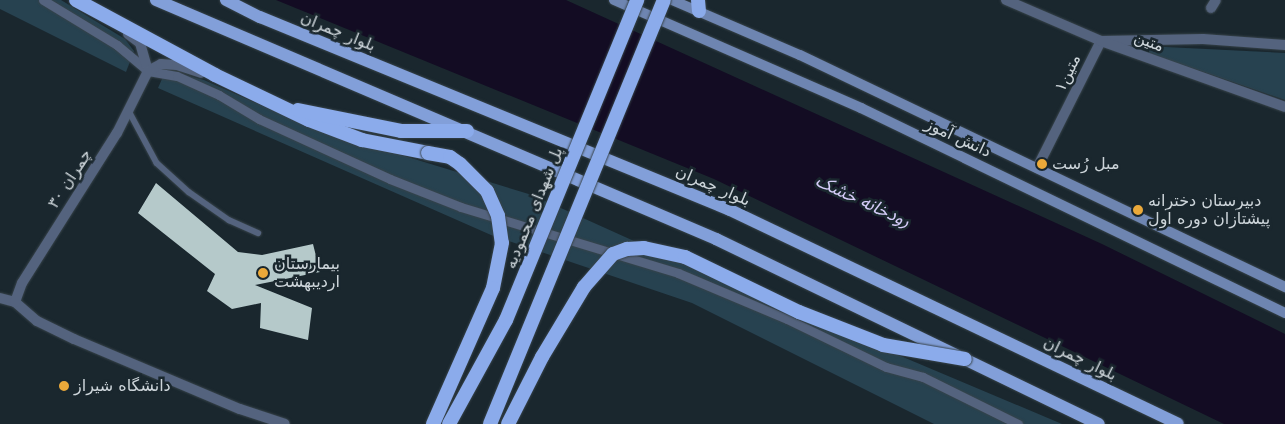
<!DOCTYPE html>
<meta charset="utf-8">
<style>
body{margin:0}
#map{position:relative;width:1285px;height:424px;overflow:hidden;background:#1a272e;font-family:"DejaVu Sans","Noto Sans Arabic",sans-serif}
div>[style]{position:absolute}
.green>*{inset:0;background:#274250}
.water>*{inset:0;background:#130c23}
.building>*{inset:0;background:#b5c9ca}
.roads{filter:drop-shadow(0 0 1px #37434a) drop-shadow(0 0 1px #37434a)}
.service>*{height:5.5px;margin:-2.75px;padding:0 2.75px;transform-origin:2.75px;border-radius:2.75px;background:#54637e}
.pedestrian>*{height:9px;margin:-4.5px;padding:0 4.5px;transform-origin:4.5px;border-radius:4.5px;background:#54637e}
.minor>*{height:10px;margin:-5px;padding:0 5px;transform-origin:5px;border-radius:5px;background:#54637e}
.tertiary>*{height:10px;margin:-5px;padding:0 5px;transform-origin:5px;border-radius:5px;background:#54637e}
.secondary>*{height:10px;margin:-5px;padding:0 5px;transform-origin:5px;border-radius:5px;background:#6e85b1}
.primary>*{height:12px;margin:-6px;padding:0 6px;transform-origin:6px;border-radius:6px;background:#829fd9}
.trunk>*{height:14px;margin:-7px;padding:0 7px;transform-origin:7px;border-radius:7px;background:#8babeb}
.bridges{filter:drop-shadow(0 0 1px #37434a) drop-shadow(0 0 1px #37434a)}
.trunk-bridge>*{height:14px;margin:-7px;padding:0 7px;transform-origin:7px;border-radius:7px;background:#8babeb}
.dots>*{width:14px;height:14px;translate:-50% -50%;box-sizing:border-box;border:2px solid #1a272e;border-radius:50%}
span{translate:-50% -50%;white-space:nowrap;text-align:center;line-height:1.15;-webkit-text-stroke:5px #1a272e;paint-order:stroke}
.street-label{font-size:16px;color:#cdd5da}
.poi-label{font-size:16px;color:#cdd5da}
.left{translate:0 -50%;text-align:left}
.water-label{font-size:18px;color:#d5ccf8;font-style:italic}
</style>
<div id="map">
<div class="green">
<div style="clip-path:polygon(0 0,61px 0,125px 39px,134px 51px,126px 72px,0 9px)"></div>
<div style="clip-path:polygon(1125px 45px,1285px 53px,1285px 100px)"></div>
<div style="clip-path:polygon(166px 70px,204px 80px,313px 128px,532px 195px,716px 278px,1062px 424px,934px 424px,692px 303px,491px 235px,158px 88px)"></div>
</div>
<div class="water">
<div style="clip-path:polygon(276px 0,566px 0,1102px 244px,1285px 334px,1285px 424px,1224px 424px,714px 179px)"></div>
</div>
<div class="building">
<div style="clip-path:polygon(156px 183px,238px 252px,262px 255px,313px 244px,320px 272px,255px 285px,312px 308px,308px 340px,260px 328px,261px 303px,232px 309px,207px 291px,215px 274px,138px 213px)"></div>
</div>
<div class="roads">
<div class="service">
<div style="left:128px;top:109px;width:61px;rotate:61.8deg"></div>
<div style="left:157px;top:163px;width:43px;rotate:42.2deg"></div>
<div style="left:189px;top:192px;width:49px;rotate:35deg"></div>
<div style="left:229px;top:220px;width:32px;rotate:24deg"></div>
</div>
<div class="pedestrian">
<div style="left:43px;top:0;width:87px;rotate:31.3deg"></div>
<div style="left:117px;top:45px;width:40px;rotate:40deg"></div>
<div style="left:148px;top:71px;width:29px;rotate:10deg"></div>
<div style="left:177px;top:76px;width:46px;rotate:24.3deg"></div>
<div style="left:219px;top:95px;width:47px;rotate:31deg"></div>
<div style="left:259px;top:119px;width:144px;rotate:24.6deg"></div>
<div style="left:390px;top:179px;width:76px;rotate:21.5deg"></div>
<div style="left:461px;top:207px;width:227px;rotate:16.9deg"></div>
<div style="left:678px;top:273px;width:118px;rotate:22.9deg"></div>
<div style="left:787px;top:319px;width:110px;rotate:25.9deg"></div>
<div style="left:886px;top:367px;width:38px;rotate:15deg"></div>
<div style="left:923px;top:377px;width:106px;rotate:26.3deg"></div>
</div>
<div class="minor">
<div style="left:1211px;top:8px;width:9px;rotate:-58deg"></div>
<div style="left:128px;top:34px;width:15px;rotate:37deg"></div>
<div style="left:140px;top:43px;width:29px;rotate:74deg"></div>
<div style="left:148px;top:71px;width:15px;rotate:-28deg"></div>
<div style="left:161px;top:64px;width:16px;rotate:4deg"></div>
<div style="left:177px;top:65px;width:25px;rotate:18deg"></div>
<div style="left:1037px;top:168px;width:142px;rotate:-63.3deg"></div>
<div style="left:1101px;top:41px;width:102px;rotate:-1.1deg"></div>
<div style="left:1203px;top:39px;width:82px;rotate:4.2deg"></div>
<div style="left:0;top:298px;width:16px;rotate:15deg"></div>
<div style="left:15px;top:302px;width:29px;rotate:41deg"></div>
<div style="left:37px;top:321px;width:41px;rotate:25.9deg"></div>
<div style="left:74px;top:339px;width:180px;rotate:22.9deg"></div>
<div style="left:240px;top:409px;width:47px;rotate:18.4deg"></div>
<div style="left:15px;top:302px;width:20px;rotate:-70deg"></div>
<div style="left:22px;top:283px;width:178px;rotate:-57.7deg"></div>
<div style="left:117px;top:133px;width:69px;rotate:-63.4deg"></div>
</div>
<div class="tertiary">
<div style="left:1006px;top:0;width:103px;rotate:23.3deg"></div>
<div style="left:1101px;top:41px;width:195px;rotate:19.7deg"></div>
</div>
<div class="secondary">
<div style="left:614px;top:0;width:270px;rotate:23.6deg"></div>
<div style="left:861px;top:108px;width:471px;rotate:25.8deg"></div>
<div style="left:672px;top:0;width:139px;rotate:23.3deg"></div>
<div style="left:800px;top:55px;width:538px;rotate:25.56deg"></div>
</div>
<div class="primary">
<div style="left:156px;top:0;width:609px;rotate:23.11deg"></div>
<div style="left:716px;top:239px;width:425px;rotate:25.8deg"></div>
<div style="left:226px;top:0;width:38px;rotate:27deg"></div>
<div style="left:260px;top:17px;width:508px;rotate:22.32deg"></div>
<div style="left:730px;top:210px;width:496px;rotate:25.5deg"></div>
</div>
<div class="trunk">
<div style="left:76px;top:0;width:158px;rotate:28.3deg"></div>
<div style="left:215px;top:75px;width:104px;rotate:25.6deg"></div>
<div style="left:309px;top:120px;width:57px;rotate:20.7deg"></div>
<div style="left:362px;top:140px;width:67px;rotate:11.1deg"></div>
<div style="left:698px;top:0;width:11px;rotate:85deg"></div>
<div style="left:298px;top:110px;width:105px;rotate:11.5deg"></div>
<div style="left:401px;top:131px;width:66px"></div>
</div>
</div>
<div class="bridges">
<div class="trunk-bridge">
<div style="left:428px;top:153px;width:22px;rotate:10deg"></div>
<div style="left:450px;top:157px;width:12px;rotate:35deg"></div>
<div style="left:460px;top:164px;width:38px;rotate:45deg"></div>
<div style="left:487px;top:191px;width:27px;rotate:66deg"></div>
<div style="left:498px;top:216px;width:27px;rotate:82deg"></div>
<div style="left:502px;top:243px;width:46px;rotate:101.3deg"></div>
<div style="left:493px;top:288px;width:149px;rotate:113.8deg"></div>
<div style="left:449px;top:424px;width:119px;rotate:-61.3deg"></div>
<div style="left:506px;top:320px;width:346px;rotate:-67.7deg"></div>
<div style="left:490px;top:424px;width:458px;rotate:-67.7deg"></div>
<div style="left:508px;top:424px;width:75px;rotate:-63.1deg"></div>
<div style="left:542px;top:357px;width:82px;rotate:-59deg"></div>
<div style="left:584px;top:287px;width:44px;rotate:-48.7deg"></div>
<div style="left:613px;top:254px;width:15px;rotate:-20deg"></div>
<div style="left:627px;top:249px;width:17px;rotate:-3deg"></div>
<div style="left:644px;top:248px;width:42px;rotate:12.4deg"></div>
<div style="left:685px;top:257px;width:127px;rotate:25.8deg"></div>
<div style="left:799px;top:312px;width:90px;rotate:21.4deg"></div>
<div style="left:883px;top:345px;width:83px;rotate:9.7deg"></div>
</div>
</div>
<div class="dots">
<div style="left:1042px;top:164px;background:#eba93a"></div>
<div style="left:1138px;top:210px;background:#eba93a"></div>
<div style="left:263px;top:273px;background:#eba93a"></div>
<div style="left:64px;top:386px;background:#eba93a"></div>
</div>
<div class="street-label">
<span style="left:338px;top:32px;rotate:22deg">بلوار چمران</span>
<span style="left:1149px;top:42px;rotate:20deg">متین</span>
<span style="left:1068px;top:73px;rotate:-64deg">متین۱</span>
<span style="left:958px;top:138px;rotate:25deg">دانش آموز</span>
<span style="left:70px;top:179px;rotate:-57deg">۳۰ چمران</span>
<span style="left:713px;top:186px;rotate:23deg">بلوار چمران</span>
<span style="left:534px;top:208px;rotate:-68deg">پل شهدای محمودیه</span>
<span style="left:1080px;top:359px;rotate:26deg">بلوار چمران</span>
</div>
<div class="poi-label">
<span class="left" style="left:1052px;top:164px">مبل رُست</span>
<span class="left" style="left:1148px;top:210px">دبیرستان دخترانه<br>پیشتازان دوره اول</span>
<span class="left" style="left:274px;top:273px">بیمارستان<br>اردیبهشت</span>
<span class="left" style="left:74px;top:386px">دانشگاه شیراز</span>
</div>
<div class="water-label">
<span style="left:863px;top:201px;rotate:25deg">رودخانه خشک</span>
</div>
</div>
